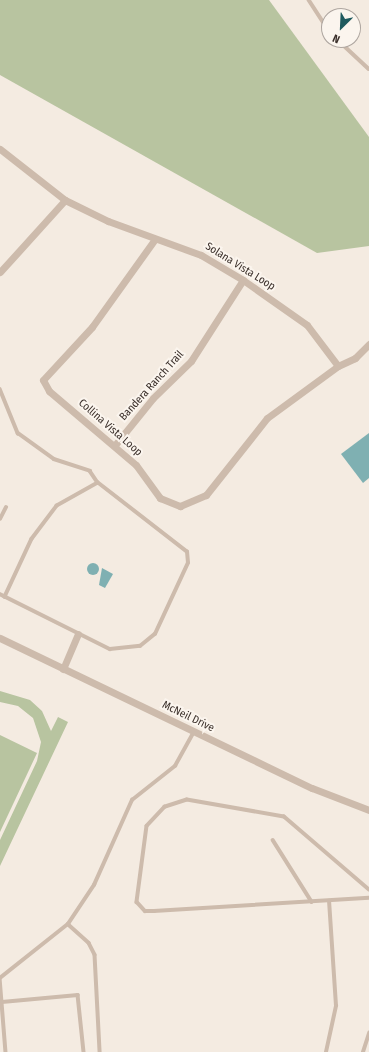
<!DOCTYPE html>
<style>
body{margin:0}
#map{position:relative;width:369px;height:1052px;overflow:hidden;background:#f4ebe1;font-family:"Fira Sans Condensed",sans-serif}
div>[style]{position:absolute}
.green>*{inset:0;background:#b8c4a0}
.water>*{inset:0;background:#7fb0b2}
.round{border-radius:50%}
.service>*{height:3.5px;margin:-1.75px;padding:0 1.75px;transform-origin:1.75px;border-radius:1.75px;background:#cdbbac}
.minor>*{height:7px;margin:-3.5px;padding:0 3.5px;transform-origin:3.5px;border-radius:3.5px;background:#cdbbac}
span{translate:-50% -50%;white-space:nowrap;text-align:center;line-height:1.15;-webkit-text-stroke:4px #fbf5ee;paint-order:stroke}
.street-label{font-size:11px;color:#3b302b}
.north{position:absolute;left:321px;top:8px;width:40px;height:40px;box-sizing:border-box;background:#fbf5ee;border:1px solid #aea6a0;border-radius:50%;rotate:204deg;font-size:11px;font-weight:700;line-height:16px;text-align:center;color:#3b302b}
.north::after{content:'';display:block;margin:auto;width:14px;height:18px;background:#1f5a5e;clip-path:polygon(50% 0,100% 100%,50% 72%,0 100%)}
</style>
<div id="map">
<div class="green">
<div style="clip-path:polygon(0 0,269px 0,369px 137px,369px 246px,317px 253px,0 75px)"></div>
<div style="clip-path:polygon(0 691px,30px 700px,42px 711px,51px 731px,58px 717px,68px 722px,0 866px,0 840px,37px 761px,41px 742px,33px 718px,18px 706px,0 702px)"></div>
<div style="clip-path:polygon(0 735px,37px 753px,0 832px)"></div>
</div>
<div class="water">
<div style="clip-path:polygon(369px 433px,369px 478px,363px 483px,341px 454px)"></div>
<div class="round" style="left:87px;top:563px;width:12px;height:12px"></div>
<div style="clip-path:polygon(102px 568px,113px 574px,105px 588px,99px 585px)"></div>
</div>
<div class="service">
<div style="left:309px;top:0;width:37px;rotate:57deg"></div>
<div style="left:338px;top:40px;width:42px;rotate:43.1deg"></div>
<div style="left:0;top:389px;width:48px;rotate:67.8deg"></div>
<div style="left:18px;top:433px;width:44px;rotate:35.8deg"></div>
<div style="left:54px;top:459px;width:38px;rotate:18deg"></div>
<div style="left:90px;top:471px;width:14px;rotate:56deg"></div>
<div style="left:98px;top:483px;width:47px;rotate:150.7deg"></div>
<div style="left:57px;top:506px;width:41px;rotate:127.1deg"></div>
<div style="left:32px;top:539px;width:64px;rotate:115deg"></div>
<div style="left:0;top:519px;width:13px;rotate:-63deg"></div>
<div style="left:0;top:594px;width:123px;rotate:26.6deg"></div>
<div style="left:110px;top:649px;width:30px;rotate:-6deg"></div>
<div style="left:140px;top:646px;width:19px;rotate:-39deg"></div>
<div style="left:155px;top:634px;width:78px;rotate:-65.1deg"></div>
<div style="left:188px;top:563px;width:11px;rotate:-95deg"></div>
<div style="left:187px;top:552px;width:113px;rotate:-142.2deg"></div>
<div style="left:273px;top:840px;width:73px;rotate:57.8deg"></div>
<div style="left:369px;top:890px;width:112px;rotate:-139.3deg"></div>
<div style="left:284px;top:817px;width:98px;rotate:-170.1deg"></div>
<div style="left:187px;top:800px;width:23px;rotate:162deg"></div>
<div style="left:165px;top:807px;width:26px;rotate:133deg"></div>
<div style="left:147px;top:826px;width:77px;rotate:97.5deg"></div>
<div style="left:137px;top:902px;width:12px;rotate:48deg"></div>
<div style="left:145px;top:911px;width:9px"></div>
<div style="left:154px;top:911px;width:215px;rotate:-3.5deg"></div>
<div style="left:68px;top:924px;width:28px;rotate:42deg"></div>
<div style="left:89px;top:943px;width:13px;rotate:63deg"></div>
<div style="left:95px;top:955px;width:97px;rotate:87deg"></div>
<div style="left:0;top:978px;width:87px;rotate:-38.5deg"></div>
<div style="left:68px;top:924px;width:47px;rotate:-56.3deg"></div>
<div style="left:94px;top:885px;width:93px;rotate:-65.9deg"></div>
<div style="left:132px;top:800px;width:55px;rotate:-38.3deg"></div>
<div style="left:175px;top:766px;width:39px;rotate:-61deg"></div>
<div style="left:0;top:978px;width:74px;rotate:85.4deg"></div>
<div style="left:2px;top:1002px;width:76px;rotate:-5.3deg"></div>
<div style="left:78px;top:995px;width:57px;rotate:84deg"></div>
<div style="left:326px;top:1052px;width:47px;rotate:-77.7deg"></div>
<div style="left:336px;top:1006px;width:105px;rotate:-93.8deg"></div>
<div style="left:363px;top:1052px;width:20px;rotate:-72deg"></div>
</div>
<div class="minor">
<div style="left:0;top:149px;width:83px;rotate:38.1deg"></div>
<div style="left:65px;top:200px;width:48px;rotate:26deg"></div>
<div style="left:108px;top:221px;width:99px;rotate:20.1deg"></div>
<div style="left:201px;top:255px;width:49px;rotate:30.8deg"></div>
<div style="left:243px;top:280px;width:78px;rotate:35.1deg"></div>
<div style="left:307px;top:325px;width:51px;rotate:52.9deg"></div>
<div style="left:155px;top:239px;width:108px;rotate:125.6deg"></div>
<div style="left:92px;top:327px;width:72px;rotate:132.8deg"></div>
<div style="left:43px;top:380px;width:13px;rotate:61deg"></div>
<div style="left:49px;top:391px;width:114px;rotate:40.4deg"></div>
<div style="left:136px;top:465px;width:41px;rotate:54deg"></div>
<div style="left:160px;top:498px;width:22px;rotate:22deg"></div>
<div style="left:180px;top:506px;width:28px;rotate:-23deg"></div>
<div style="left:206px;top:495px;width:98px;rotate:-51.6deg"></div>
<div style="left:267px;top:418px;width:88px;rotate:-36.2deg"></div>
<div style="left:338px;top:366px;width:19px;rotate:-25deg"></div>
<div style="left:355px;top:358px;width:20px;rotate:-45deg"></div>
<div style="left:0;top:272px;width:97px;rotate:-47.9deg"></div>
<div style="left:115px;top:445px;width:60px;rotate:-51deg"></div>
<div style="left:153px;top:398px;width:53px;rotate:-44.2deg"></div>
<div style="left:191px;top:361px;width:96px;rotate:-57.3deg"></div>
<div style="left:0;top:638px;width:346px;rotate:25.7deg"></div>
<div style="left:312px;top:788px;width:61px;rotate:21.1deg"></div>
<div style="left:63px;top:669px;width:38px;rotate:-67deg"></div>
</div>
<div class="street-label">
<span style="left:240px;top:267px;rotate:32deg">Solana Vista Loop</span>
<span style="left:152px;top:386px;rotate:-48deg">Bandera Ranch Trail</span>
<span style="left:110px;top:428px;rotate:41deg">Collina Vista Loop</span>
<span style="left:188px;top:717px;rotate:26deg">McNeil Drive</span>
</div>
<div class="north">N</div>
</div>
